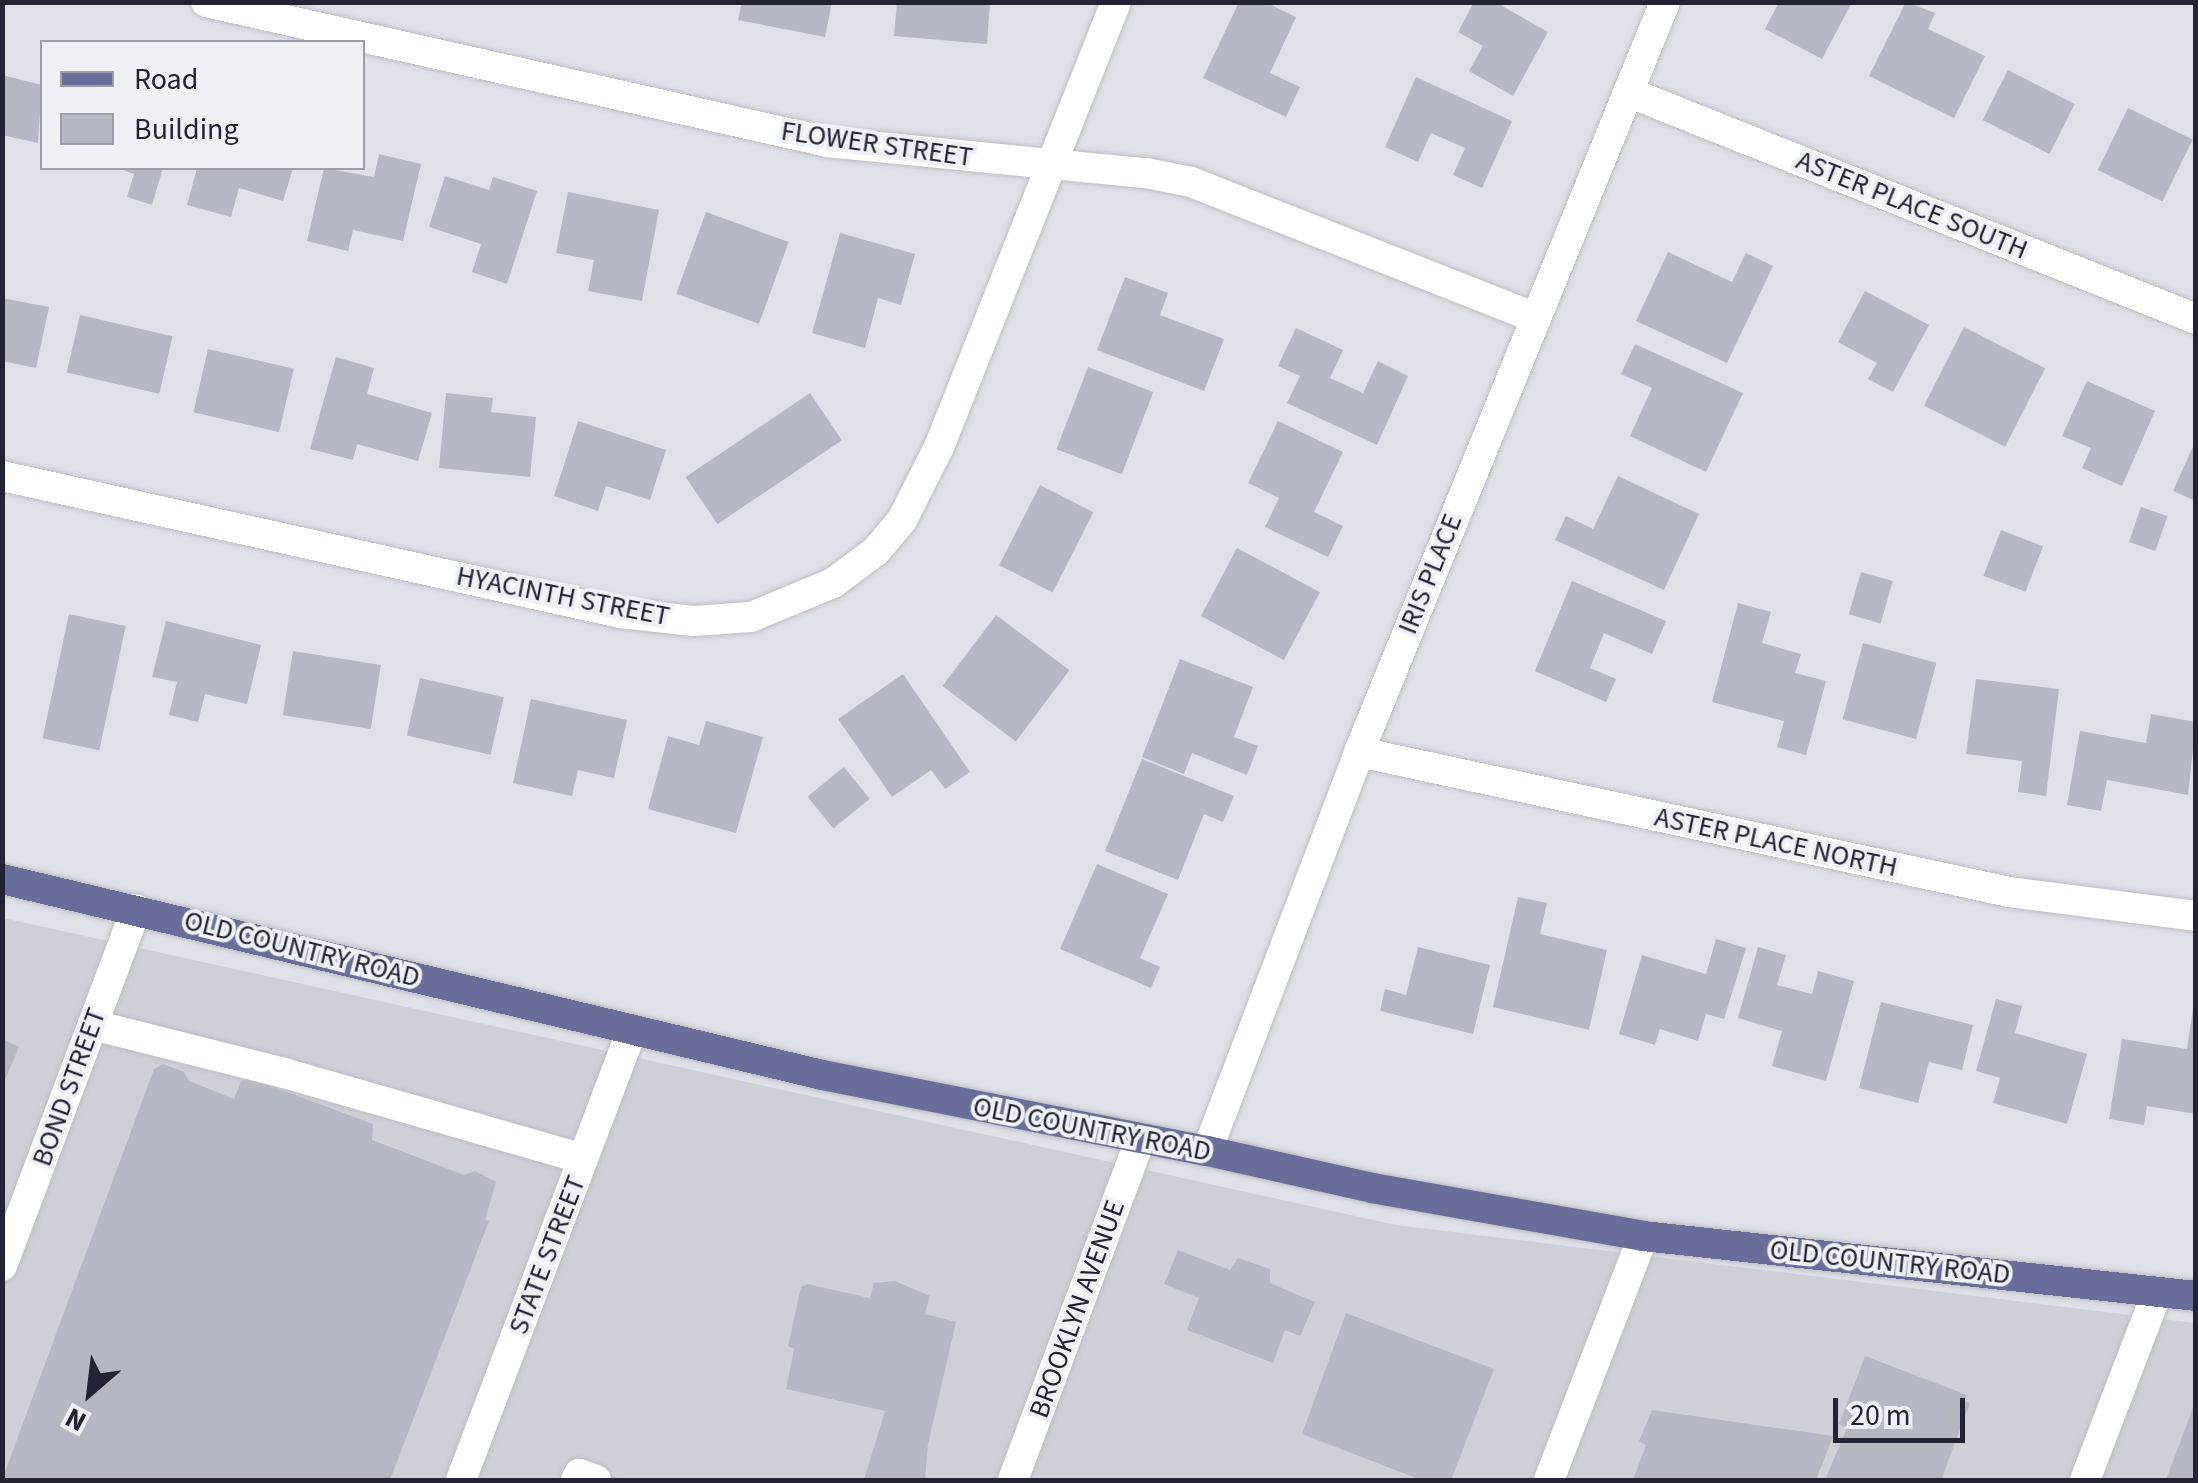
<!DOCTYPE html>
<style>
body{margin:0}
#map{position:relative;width:2198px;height:1483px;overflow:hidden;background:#dee1e8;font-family:"Source Sans 3",sans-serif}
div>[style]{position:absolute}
.built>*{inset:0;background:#cdd0d7}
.building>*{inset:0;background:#b4b8c2;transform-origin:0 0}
.roads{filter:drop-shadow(0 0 2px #bdbdc3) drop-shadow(0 0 2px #bdbdc3)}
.minor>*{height:30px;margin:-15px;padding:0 15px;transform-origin:15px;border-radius:15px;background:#fff}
.major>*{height:30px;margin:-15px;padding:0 15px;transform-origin:15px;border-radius:15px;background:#686d99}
span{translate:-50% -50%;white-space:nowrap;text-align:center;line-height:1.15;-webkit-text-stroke:8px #eef1f5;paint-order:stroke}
.street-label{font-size:28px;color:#222436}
.frame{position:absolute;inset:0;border:5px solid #222436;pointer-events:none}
.legend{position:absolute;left:40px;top:40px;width:325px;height:130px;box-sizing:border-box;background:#eef1f5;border:2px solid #9c9fa9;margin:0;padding:12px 18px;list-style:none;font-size:30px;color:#222436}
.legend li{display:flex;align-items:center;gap:20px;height:50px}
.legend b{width:50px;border:2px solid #9c9fa9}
.north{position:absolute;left:40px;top:1343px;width:100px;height:100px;-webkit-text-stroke:8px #eef1f5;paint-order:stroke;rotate:208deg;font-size:28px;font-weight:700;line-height:40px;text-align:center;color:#222436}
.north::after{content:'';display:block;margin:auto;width:35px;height:45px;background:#222436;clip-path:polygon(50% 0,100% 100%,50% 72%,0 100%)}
.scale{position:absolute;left:1833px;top:1398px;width:132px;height:45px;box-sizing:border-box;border:5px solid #222436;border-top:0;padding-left:12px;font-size:30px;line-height:35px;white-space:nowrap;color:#222436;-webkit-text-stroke:8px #eef1f5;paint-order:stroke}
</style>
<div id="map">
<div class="built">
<div style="clip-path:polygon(3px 918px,1396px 1225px,2195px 1323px,2195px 1480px,3px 1480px)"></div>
</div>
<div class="building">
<div style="clip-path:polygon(742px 2px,832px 2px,825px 37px,738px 20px)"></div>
<div style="clip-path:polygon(897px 2px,990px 2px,987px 44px,894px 36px)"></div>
<div style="clip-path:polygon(1239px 2px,1265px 2px,1296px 17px,1270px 73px,1300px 87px,1286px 117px,1203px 78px)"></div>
<div style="clip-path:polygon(1474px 2px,1495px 2px,1548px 32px,1513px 96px,1469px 71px,1483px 46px,1458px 32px)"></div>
<div style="clip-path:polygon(1779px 2px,1852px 2px,1822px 59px,1765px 29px)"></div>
<div style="clip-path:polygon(1906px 2px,1935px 13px,1928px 29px,1985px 56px,1954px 118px,1869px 76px)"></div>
<div style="left:2008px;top:70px;width:75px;height:56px;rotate:27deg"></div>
<div style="clip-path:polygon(2px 75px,42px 85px,38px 143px,2px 135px)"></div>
<div style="clip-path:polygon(1416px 77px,1512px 121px,1482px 188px,1453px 175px,1465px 148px,1431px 133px,1418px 162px,1385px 147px)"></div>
<div style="left:2128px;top:108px;width:72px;height:69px;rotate:26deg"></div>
<div style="clip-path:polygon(379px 154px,421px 164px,403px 241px,353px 230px,348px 251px,307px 241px,324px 168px,374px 177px)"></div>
<div style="clip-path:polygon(117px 168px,163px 168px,152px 205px,127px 197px,134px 174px)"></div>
<div style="clip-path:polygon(197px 168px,293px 168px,283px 201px,239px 188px,231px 217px,187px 205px)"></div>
<div style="clip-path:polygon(445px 176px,489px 190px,493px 177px,537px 191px,507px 284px,472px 272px,481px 244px,429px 227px)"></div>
<div style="clip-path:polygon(568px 192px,659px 210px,642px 301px,588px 291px,594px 260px,556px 253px)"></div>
<div style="left:706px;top:212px;width:88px;height:87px;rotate:20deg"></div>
<div style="clip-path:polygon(840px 233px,915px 254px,901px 305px,878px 298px,865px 348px,812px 333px)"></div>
<div style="clip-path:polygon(1668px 252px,1732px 282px,1746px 253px,1773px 266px,1727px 363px,1636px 321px)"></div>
<div style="clip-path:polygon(1125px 277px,1168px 293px,1160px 315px,1224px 339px,1204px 391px,1097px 350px)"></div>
<div style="clip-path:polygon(1865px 291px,1929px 325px,1893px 392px,1868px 379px,1877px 363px,1838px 342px)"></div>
<div style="clip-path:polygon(2px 298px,49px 307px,36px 368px,2px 361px)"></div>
<div style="left:80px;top:315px;width:95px;height:59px;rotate:13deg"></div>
<div style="left:1964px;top:327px;width:91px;height:88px;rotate:27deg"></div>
<div style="clip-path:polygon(1296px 328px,1343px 350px,1330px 378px,1363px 393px,1378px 361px,1408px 376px,1377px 445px,1287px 403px,1300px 376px,1278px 366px)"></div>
<div style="clip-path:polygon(1635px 344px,1743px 393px,1706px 472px,1630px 436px,1652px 388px,1621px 374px)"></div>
<div style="left:208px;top:349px;width:88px;height:65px;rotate:13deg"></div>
<div style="clip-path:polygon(336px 357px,374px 368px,367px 394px,432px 413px,418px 461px,357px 444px,353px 460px,310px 449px)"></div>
<div style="left:1088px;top:367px;width:70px;height:88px;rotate:21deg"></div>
<div style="clip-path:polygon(2087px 381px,2155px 411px,2122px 486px,2082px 468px,2091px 448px,2062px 436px)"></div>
<div style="clip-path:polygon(446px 393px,493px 398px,491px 412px,536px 417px,530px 477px,439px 468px)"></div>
<div style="left:810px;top:393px;width:57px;height:150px;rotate:56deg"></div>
<div style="clip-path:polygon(578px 421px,666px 450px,650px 500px,606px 486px,598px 511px,554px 496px)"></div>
<div style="clip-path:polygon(1278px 421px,1343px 452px,1314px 512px,1343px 526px,1328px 557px,1265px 527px,1279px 498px,1248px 483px)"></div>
<div style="clip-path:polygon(2196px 440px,2196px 501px,2173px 491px)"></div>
<div style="clip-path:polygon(1618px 476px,1699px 514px,1664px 590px,1555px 540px,1566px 516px,1593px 529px)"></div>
<div style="left:1040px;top:485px;width:60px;height:90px;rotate:27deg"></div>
<div style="left:2141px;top:507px;width:28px;height:37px;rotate:19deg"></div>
<div style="left:2001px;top:530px;width:45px;height:49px;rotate:21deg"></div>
<div style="left:1237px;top:548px;width:94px;height:77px;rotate:28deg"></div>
<div style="left:1861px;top:572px;width:33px;height:44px;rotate:16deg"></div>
<div style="clip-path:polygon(1572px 581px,1666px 621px,1652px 654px,1604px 633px,1590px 668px,1616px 679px,1606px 702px,1535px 671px)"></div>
<div style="clip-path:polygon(1738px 603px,1771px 612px,1762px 643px,1801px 654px,1795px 673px,1826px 681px,1806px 755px,1777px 747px,1784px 721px,1712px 702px)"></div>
<div style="left:69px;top:614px;width:58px;height:127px;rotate:12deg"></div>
<div style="left:996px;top:615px;width:92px;height:89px;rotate:37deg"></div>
<div style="clip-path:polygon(166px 621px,261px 645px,247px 704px,205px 694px,198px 722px,169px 715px,177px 682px,152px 677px)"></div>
<div style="left:1863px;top:643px;width:76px;height:79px;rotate:15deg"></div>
<div style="left:293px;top:651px;width:89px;height:65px;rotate:9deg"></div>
<div style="clip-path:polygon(1180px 659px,1253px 687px,1234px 737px,1258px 746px,1247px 775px,1192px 753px,1184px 774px,1142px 757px)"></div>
<div style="clip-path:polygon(903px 674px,970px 772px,945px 789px,931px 770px,892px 797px,838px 719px)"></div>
<div style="left:420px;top:678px;width:86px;height:59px;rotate:13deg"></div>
<div style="clip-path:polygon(1976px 679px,2059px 689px,2046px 796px,2018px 792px,2022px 761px,1966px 754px)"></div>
<div style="clip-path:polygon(531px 699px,627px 720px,614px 778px,578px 770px,572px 796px,513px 783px)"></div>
<div style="clip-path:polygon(2151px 714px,2196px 722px,2188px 795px,2107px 780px,2101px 811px,2067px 805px,2080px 731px,2146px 743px)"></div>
<div style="clip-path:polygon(706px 721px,763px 737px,736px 833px,648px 809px,668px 736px,699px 745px)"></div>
<div style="clip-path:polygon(1142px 759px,1234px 796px,1223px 822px,1204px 814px,1178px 880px,1105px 851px)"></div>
<div style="left:844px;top:767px;width:41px;height:47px;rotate:51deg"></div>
<div style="clip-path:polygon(1097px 864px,1168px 894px,1140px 958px,1160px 967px,1151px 988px,1060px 949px)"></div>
<div style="clip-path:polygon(1518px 897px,1547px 903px,1540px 934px,1607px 950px,1589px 1030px,1493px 1007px)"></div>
<div style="clip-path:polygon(1716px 939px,1746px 948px,1724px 1019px,1706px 1014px,1698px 1041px,1660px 1029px,1655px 1045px,1619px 1034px,1642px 955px,1706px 974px)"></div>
<div style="clip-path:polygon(1418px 947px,1490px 965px,1473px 1034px,1380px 1011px,1385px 989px,1406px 995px)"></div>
<div style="clip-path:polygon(1758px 947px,1786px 955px,1777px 985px,1812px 994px,1818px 971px,1854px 981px,1826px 1081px,1772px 1066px,1782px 1031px,1738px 1018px)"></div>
<div style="clip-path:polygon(1996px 999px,2022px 1006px,2015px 1033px,2087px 1054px,2067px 1124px,1993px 1103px,2000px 1078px,1976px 1071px)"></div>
<div style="clip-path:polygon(1881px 1002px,1973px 1025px,1962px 1070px,1929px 1062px,1918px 1103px,1859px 1088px)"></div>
<div style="clip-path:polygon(2193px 1009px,2196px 1114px,2147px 1106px,2144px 1125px,2109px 1119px,2122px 1039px,2187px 1049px)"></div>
<div style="clip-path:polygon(2px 1039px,19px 1047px,2px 1087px)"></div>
<div style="clip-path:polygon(163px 1064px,184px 1072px,189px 1081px,234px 1099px,241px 1081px,249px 1078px,373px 1124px,372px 1140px,464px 1175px,475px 1171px,496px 1182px,485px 1220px,489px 1221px,390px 1480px,2px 1480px,154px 1069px)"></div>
<div style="clip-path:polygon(1178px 1250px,1230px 1270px,1238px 1258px,1270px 1269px,1270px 1283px,1315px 1302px,1300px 1336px,1285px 1330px,1273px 1363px,1187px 1330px,1199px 1298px,1164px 1284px)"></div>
<div style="clip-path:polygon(895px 1281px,930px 1296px,925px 1314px,956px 1322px,928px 1444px,925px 1480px,864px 1480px,885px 1411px,786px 1389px,794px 1349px,788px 1346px,801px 1287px,807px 1284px,870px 1298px,874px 1283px)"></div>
<div style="clip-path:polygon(1346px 1313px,1494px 1369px,1451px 1480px,1421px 1480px,1302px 1434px)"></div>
<div style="clip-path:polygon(1865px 1356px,1967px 1395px,1964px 1401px,1970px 1403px,1941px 1480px,1825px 1480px,1847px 1428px,1839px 1424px)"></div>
<div style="clip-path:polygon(2195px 1402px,2196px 1480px,2166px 1480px)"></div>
<div style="clip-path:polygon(1652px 1410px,1833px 1436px,1816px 1480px,1633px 1480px,1646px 1445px,1639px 1441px)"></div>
</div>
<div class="roads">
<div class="minor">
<div style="left:206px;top:2px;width:637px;rotate:12.7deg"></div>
<div style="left:827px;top:142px;width:321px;rotate:5.6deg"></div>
<div style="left:1146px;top:173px;width:46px;rotate:11.3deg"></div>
<div style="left:1191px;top:182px;width:369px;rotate:21.5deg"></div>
<div style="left:1628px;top:92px;width:612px;rotate:21.78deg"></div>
<div style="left:2px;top:476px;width:633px;rotate:12.5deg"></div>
<div style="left:620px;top:613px;width:74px;rotate:6.2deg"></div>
<div style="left:694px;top:621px;width:57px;rotate:-4deg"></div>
<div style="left:751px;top:617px;width:89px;rotate:-22.5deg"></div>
<div style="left:833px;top:583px;width:54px;rotate:-36.7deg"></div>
<div style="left:876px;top:551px;width:40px;rotate:-50deg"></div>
<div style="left:902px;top:520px;width:82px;rotate:-63.1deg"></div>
<div style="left:939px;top:447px;width:479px;rotate:-68.3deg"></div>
<div style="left:1359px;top:752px;width:665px;rotate:12.15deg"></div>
<div style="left:2009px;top:892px;width:189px;rotate:7.3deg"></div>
<div style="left:93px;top:1025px;width:197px;rotate:14.1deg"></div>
<div style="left:284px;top:1073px;width:311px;rotate:16deg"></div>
<div style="left:1207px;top:1151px;width:427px;rotate:-69.1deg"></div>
<div style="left:1359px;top:752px;width:810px;rotate:-67.8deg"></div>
<div style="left:2px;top:1266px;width:381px;rotate:-69.4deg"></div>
<div style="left:461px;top:1480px;width:481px;rotate:-69.2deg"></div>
<div style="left:576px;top:1480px;width:7px;rotate:-63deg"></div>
<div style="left:579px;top:1474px;width:18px;rotate:19deg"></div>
<div style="left:1013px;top:1480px;width:365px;rotate:-69.5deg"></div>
<div style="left:1549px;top:1480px;width:261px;rotate:-68.9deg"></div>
<div style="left:2085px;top:1480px;width:201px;rotate:-69deg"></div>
</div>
<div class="major">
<div style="left:2px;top:879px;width:843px;rotate:13.44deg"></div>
<div style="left:822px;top:1075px;width:392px;rotate:11.2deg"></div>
<div style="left:1207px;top:1151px;width:169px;rotate:12.6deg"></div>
<div style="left:1372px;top:1188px;width:275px;rotate:10deg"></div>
<div style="left:1643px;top:1236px;width:556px;rotate:6.19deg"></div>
</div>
</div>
<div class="street-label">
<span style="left:877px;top:144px;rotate:8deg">FLOWER STREET</span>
<span style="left:1912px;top:205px;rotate:22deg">ASTER PLACE SOUTH</span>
<span style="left:1430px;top:574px;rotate:-68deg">IRIS PLACE</span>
<span style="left:563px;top:596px;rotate:11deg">HYACINTH STREET</span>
<span style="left:1776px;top:842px;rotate:12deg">ASTER PLACE NORTH</span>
<span style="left:302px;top:949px;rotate:14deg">OLD COUNTRY ROAD</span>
<span style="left:69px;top:1087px;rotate:-70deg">BOND STREET</span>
<span style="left:1092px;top:1129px;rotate:11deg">OLD COUNTRY ROAD</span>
<span style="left:547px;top:1255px;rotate:-69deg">STATE STREET</span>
<span style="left:1890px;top:1262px;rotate:6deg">OLD COUNTRY ROAD</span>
<span style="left:1077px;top:1309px;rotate:-70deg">BROOKLYN AVENUE</span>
</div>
<div class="frame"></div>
<ul class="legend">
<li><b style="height:12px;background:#686d99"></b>Road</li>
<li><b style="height:28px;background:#b4b8c2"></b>Building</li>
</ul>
<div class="north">N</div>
<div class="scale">20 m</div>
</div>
